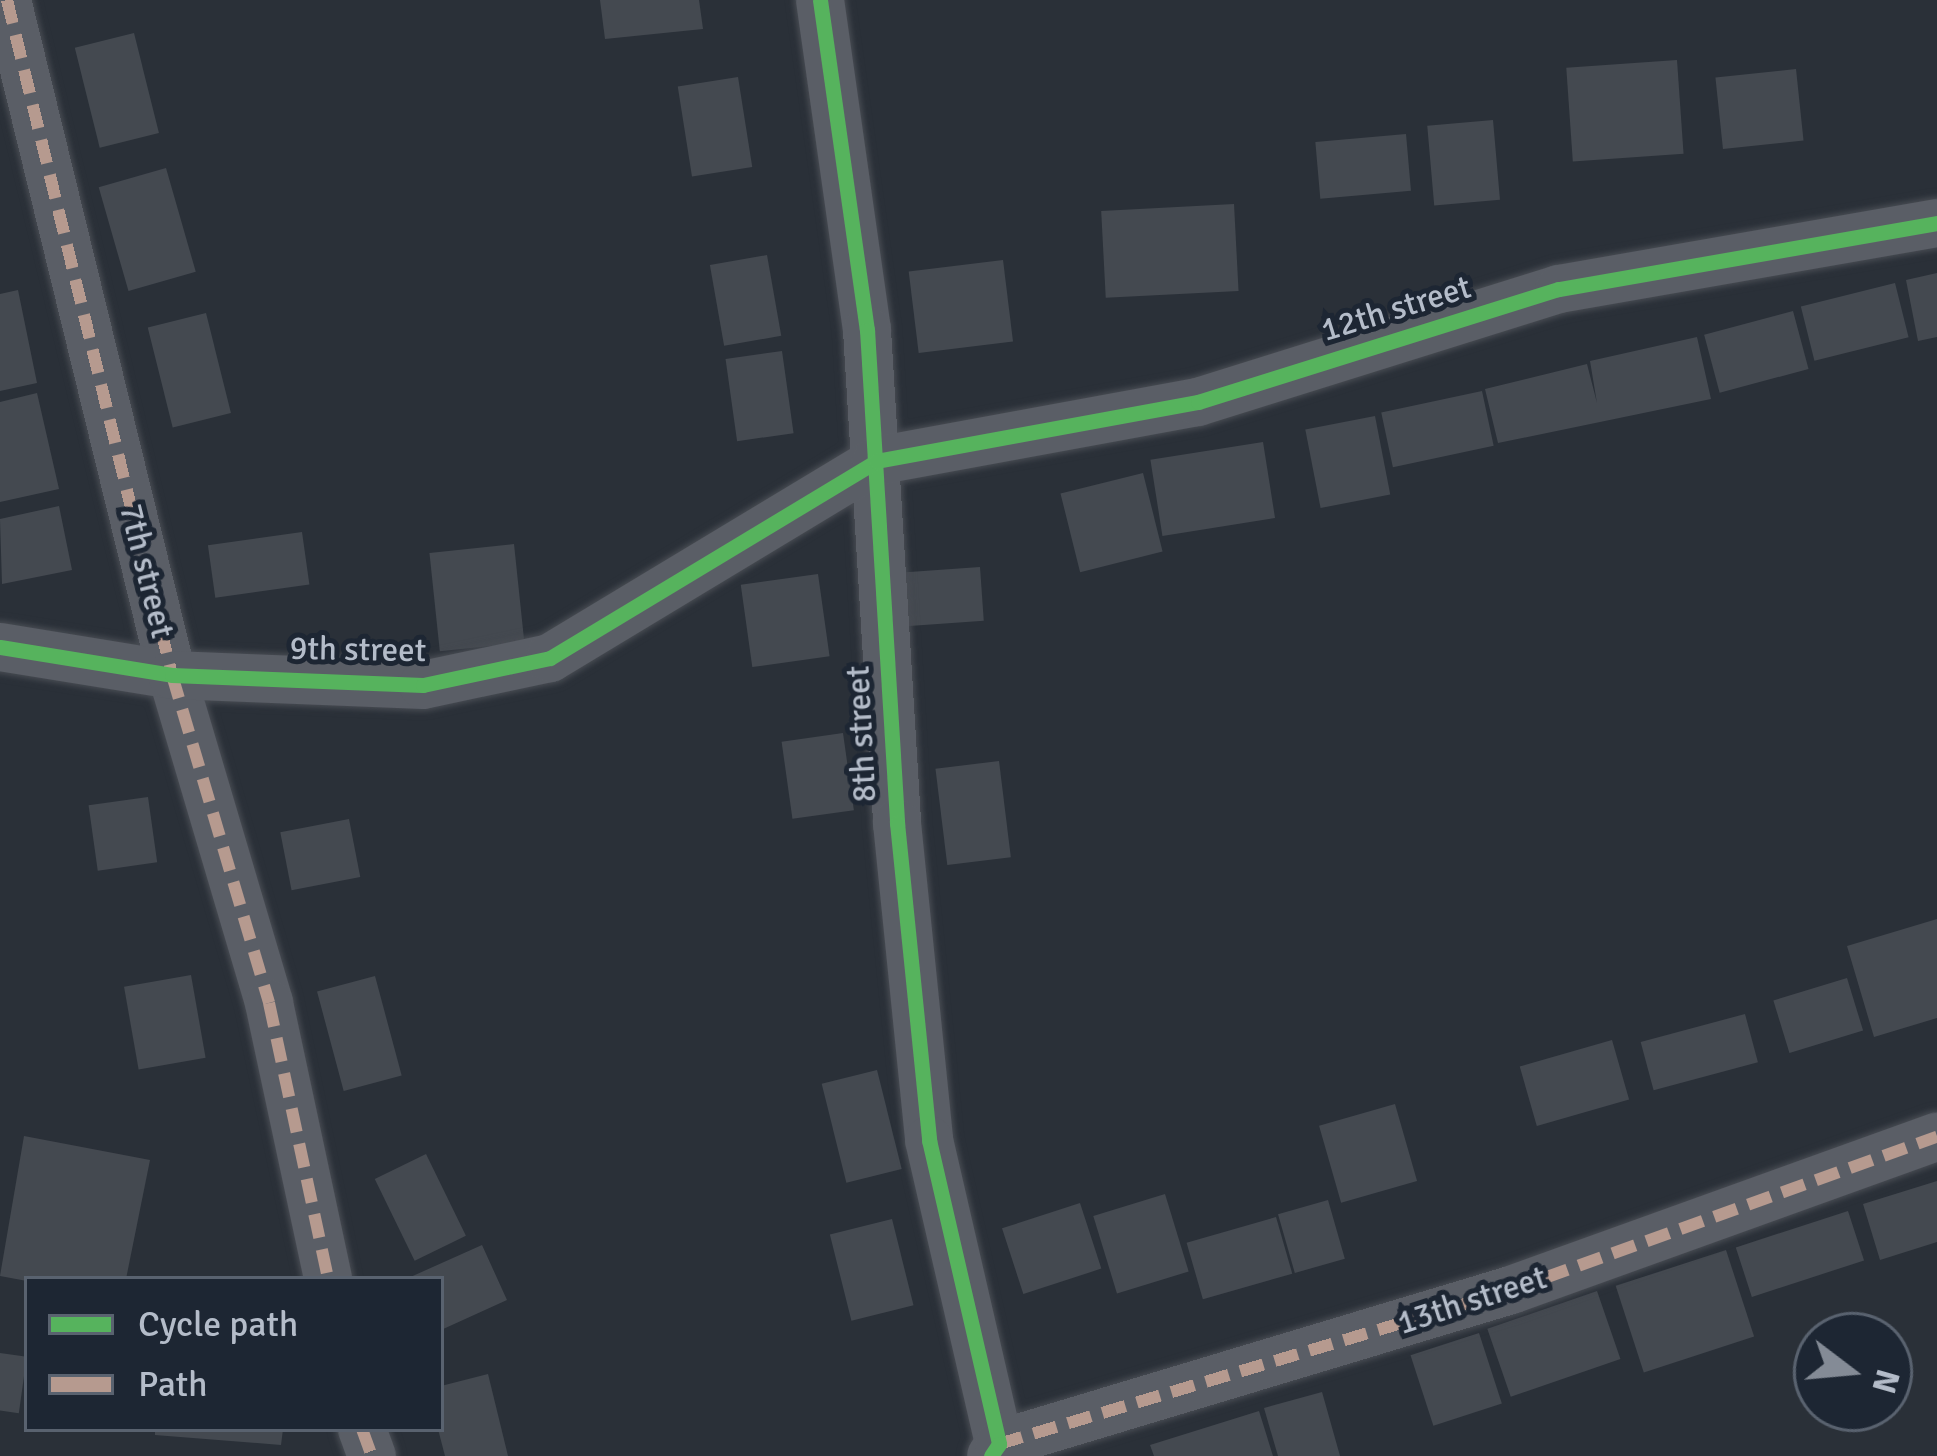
<!DOCTYPE html>
<style>
body{margin:0}
#map{position:relative;width:1937px;height:1456px;overflow:hidden;background:#2a3038;font-family:Signika,sans-serif}
div>[style]{position:absolute}
.building>*{inset:0;background:#444950;transform-origin:0 0}
.roads{filter:drop-shadow(0 0 3px #484c53) drop-shadow(0 0 3px #484c53)}
.minor>*{height:48px;margin:-24px;padding:0 24px;transform-origin:24px;border-radius:24px;background:#5a5e66}
.quiet>*{height:12px;margin-top:-6px;transform-origin:0;background:repeating-linear-gradient(90deg,#b69a8f 0 24px,transparent 0 36px)}
.cycleway>*{height:15px;margin:-7.5px;padding:0 7.5px;transform-origin:7.5px;border-radius:7.5px;background:#56b35d}
span{translate:-50% -50%;white-space:nowrap;text-align:center;line-height:1.15;-webkit-text-stroke:10px #1d2633;paint-order:stroke}
.street-label{font-size:33px;color:#b4bcc9}
.legend{position:absolute;left:24px;top:1276px;width:420px;height:156px;box-sizing:border-box;background:#1d2633;border:3px solid #59626f;margin:0;padding:15px 21px;list-style:none;font-size:36px;color:#b4bcc9}
.legend li{display:flex;align-items:center;gap:24px;height:60px}
.legend b{width:60px;border:3px solid #59626f}
.north{position:absolute;left:1793px;top:1312px;width:120px;height:120px;box-sizing:border-box;background:#1d2633;border:3px solid #59626f;border-radius:50%;rotate:106deg;font-size:33px;font-weight:700;line-height:48px;text-align:center;color:#b4bcc9}
.north::after{content:'';display:block;margin:auto;width:42px;height:54px;background:#848b96;clip-path:polygon(50% 0,100% 100%,50% 72%,0 100%)}
</style>
<div id="map">
<div class="building">
<div style="clip-path:polygon(600px 0,699px 0,703px 29px,605px 39px)"></div>
<div style="left:134px;top:33px;width:103px;height:61px;rotate:76deg"></div>
<div style="left:1677px;top:60px;width:94px;height:111px;rotate:86deg"></div>
<div style="left:1796px;top:69px;width:72px;height:81px;rotate:84deg"></div>
<div style="left:738px;top:77px;width:91px;height:61px;rotate:81deg"></div>
<div style="left:1493px;top:120px;width:80px;height:66px;rotate:85deg"></div>
<div style="left:1406px;top:134px;width:57px;height:91px;rotate:85deg"></div>
<div style="left:166px;top:168px;width:108px;height:70px;rotate:74deg"></div>
<div style="left:1234px;top:204px;width:87px;height:133px;rotate:87deg"></div>
<div style="left:767px;top:255px;width:82px;height:58px;rotate:80deg"></div>
<div style="left:1003px;top:260px;width:82px;height:95px;rotate:83deg"></div>
<div style="clip-path:polygon(1937px 273px,1937px 337px,1918px 341px,1906px 280px)"></div>
<div style="left:1895px;top:283px;width:56px;height:97px;rotate:76deg"></div>
<div style="clip-path:polygon(18px 290px,37px 383px,0 391px,0 294px)"></div>
<div style="left:1793px;top:311px;width:60px;height:92px;rotate:75deg"></div>
<div style="left:206px;top:313px;width:103px;height:60px;rotate:76deg"></div>
<div style="clip-path:polygon(1697px 337px,1711px 399px,1498px 443px,1485px 389px,1587px 364px,1597px 403px,1590px 361px)"></div>
<div style="left:782px;top:351px;width:83px;height:57px;rotate:82deg"></div>
<div style="left:1482px;top:391px;width:56px;height:103px;rotate:78deg"></div>
<div style="clip-path:polygon(37px 393px,59px 489px,0 502px,0 402px)"></div>
<div style="left:1375px;top:416px;width:80px;height:71px;rotate:79deg"></div>
<div style="left:1263px;top:442px;width:77px;height:114px;rotate:81deg"></div>
<div style="left:1143px;top:473px;width:81px;height:85px;rotate:76deg"></div>
<div style="clip-path:polygon(59px 506px,72px 570px,2px 584px,0 519px)"></div>
<div style="left:302px;top:532px;width:53px;height:95px;rotate:82deg"></div>
<div style="left:514px;top:544px;width:99px;height:85px;rotate:84deg"></div>
<div style="left:980px;top:567px;width:54px;height:78px;rotate:86deg"></div>
<div style="left:818px;top:574px;width:83px;height:78px;rotate:82deg"></div>
<div style="left:843px;top:733px;width:78px;height:62px;rotate:82deg"></div>
<div style="left:999px;top:761px;width:97px;height:64px;rotate:83deg"></div>
<div style="left:148px;top:797px;width:66px;height:60px;rotate:82deg"></div>
<div style="left:349px;top:819px;width:59px;height:70px;rotate:79deg"></div>
<div style="clip-path:polygon(1937px 919px,1937px 1018px,1874px 1037px,1847px 946px)"></div>
<div style="left:191px;top:975px;width:84px;height:68px;rotate:80deg"></div>
<div style="left:375px;top:976px;width:103px;height:60px;rotate:75deg"></div>
<div style="left:1847px;top:978px;width:55px;height:77px;rotate:73deg"></div>
<div style="left:1745px;top:1014px;width:50px;height:108px;rotate:75deg"></div>
<div style="left:1612px;top:1040px;width:62px;height:96px;rotate:74deg"></div>
<div style="left:877px;top:1070px;width:102px;height:57px;rotate:76deg"></div>
<div style="left:1395px;top:1104px;width:80px;height:79px;rotate:74deg"></div>
<div style="clip-path:polygon(24px 1136px,150px 1160px,126px 1279px,27px 1281px,0 1276px)"></div>
<div style="left:426px;top:1154px;width:91px;height:57px;rotate:64deg"></div>
<div style="clip-path:polygon(1937px 1181px,1937px 1242px,1880px 1260px,1863px 1204px)"></div>
<div style="left:1165px;top:1194px;width:81px;height:75px;rotate:73deg"></div>
<div style="left:1328px;top:1200px;width:61px;height:52px;rotate:74deg"></div>
<div style="left:1080px;top:1203px;width:69px;height:82px;rotate:72deg"></div>
<div style="left:1848px;top:1211px;width:52px;height:118px;rotate:72deg"></div>
<div style="left:1276px;top:1217px;width:59px;height:93px;rotate:74deg"></div>
<div style="left:892px;top:1219px;width:89px;height:64px;rotate:76deg"></div>
<div style="clip-path:polygon(482px 1245px,507px 1300px,441px 1330px,441px 1279px,406px 1279px)"></div>
<div style="left:1726px;top:1250px;width:91px;height:116px;rotate:72deg"></div>
<div style="left:1597px;top:1291px;width:72px;height:116px;rotate:71deg"></div>
<div style="left:1479px;top:1333px;width:74px;height:72px;rotate:72deg"></div>
<div style="left:0;top:1353px;width:27px;height:57px;rotate:8deg"></div>
<div style="clip-path:polygon(488px 1374px,508px 1456px,445px 1456px,438px 1429px,441px 1386px)"></div>
<div style="clip-path:polygon(1322px 1392px,1340px 1456px,1278px 1456px,1264px 1408px)"></div>
<div style="clip-path:polygon(1259px 1411px,1273px 1456px,1154px 1456px,1150px 1445px)"></div>
<div style="clip-path:polygon(155px 1429px,283px 1429px,281px 1445px,155px 1435px)"></div>
</div>
<div class="roads">
<div class="minor">
<div style="left:7px;top:0;width:695px;rotate:76.26deg"></div>
<div style="left:172px;top:675px;width:342px;rotate:73.5deg"></div>
<div style="left:269px;top:1003px;width:282px;rotate:77.9deg"></div>
<div style="left:820px;top:0;width:333px;rotate:81.9deg"></div>
<div style="left:867px;top:330px;width:494px;rotate:86.5deg"></div>
<div style="left:897px;top:823px;width:319px;rotate:84.2deg"></div>
<div style="left:929px;top:1140px;width:312px;rotate:77deg"></div>
<div style="left:999px;top:1444px;width:14px;rotate:124deg"></div>
<div style="left:0;top:647px;width:174px;rotate:9.2deg"></div>
<div style="left:172px;top:675px;width:251px;rotate:2.3deg"></div>
<div style="left:423px;top:685px;width:130px;rotate:-12deg"></div>
<div style="left:550px;top:658px;width:381px;rotate:-31.1deg"></div>
<div style="left:876px;top:461px;width:327px;rotate:-10.4deg"></div>
<div style="left:1198px;top:402px;width:378px;rotate:-17.4deg"></div>
<div style="left:1559px;top:289px;width:384px;rotate:-9.9deg"></div>
<div style="left:362px;top:1429px;width:29px;rotate:70deg"></div>
<div style="left:999px;top:1444px;width:535px;rotate:-16.74deg"></div>
<div style="left:1511px;top:1290px;width:453px;rotate:-19.8deg"></div>
</div>
</div>
<div class="quiet">
<div style="left:7px;top:0;width:695px;rotate:76.26deg"></div>
<div style="left:172px;top:675px;width:342px;rotate:73.5deg"></div>
<div style="left:269px;top:1003px;width:282px;rotate:77.9deg"></div>
<div style="left:362px;top:1429px;width:29px;rotate:70deg"></div>
<div style="left:999px;top:1444px;width:535px;rotate:-16.74deg"></div>
<div style="left:1511px;top:1290px;width:453px;rotate:-19.8deg"></div>
</div>
<div class="cycleway">
<div style="left:820px;top:0;width:333px;rotate:81.9deg"></div>
<div style="left:867px;top:330px;width:494px;rotate:86.5deg"></div>
<div style="left:897px;top:823px;width:319px;rotate:84.2deg"></div>
<div style="left:929px;top:1140px;width:312px;rotate:77deg"></div>
<div style="left:999px;top:1444px;width:14px;rotate:124deg"></div>
<div style="left:0;top:647px;width:174px;rotate:9.2deg"></div>
<div style="left:172px;top:675px;width:251px;rotate:2.3deg"></div>
<div style="left:423px;top:685px;width:130px;rotate:-12deg"></div>
<div style="left:550px;top:658px;width:381px;rotate:-31.1deg"></div>
<div style="left:876px;top:461px;width:327px;rotate:-10.4deg"></div>
<div style="left:1198px;top:402px;width:378px;rotate:-17.4deg"></div>
<div style="left:1559px;top:289px;width:384px;rotate:-9.9deg"></div>
</div>
<div class="street-label">
<span style="left:1396px;top:309px;rotate:-17deg">12th street</span>
<span style="left:146px;top:571px;rotate:76deg">7th street</span>
<span style="left:358px;top:650px;rotate:1deg">9th street</span>
<span style="left:862px;top:734px;rotate:-93deg">8th street</span>
<span style="left:1472px;top:1301px;rotate:-18deg">13th street</span>
</div>
<ul class="legend">
<li><b style="height:15px;background:#56b35d"></b>Cycle path</li>
<li><b style="height:15px;background:#b69a8f"></b>Path</li>
</ul>
<div class="north">N</div>
</div>
